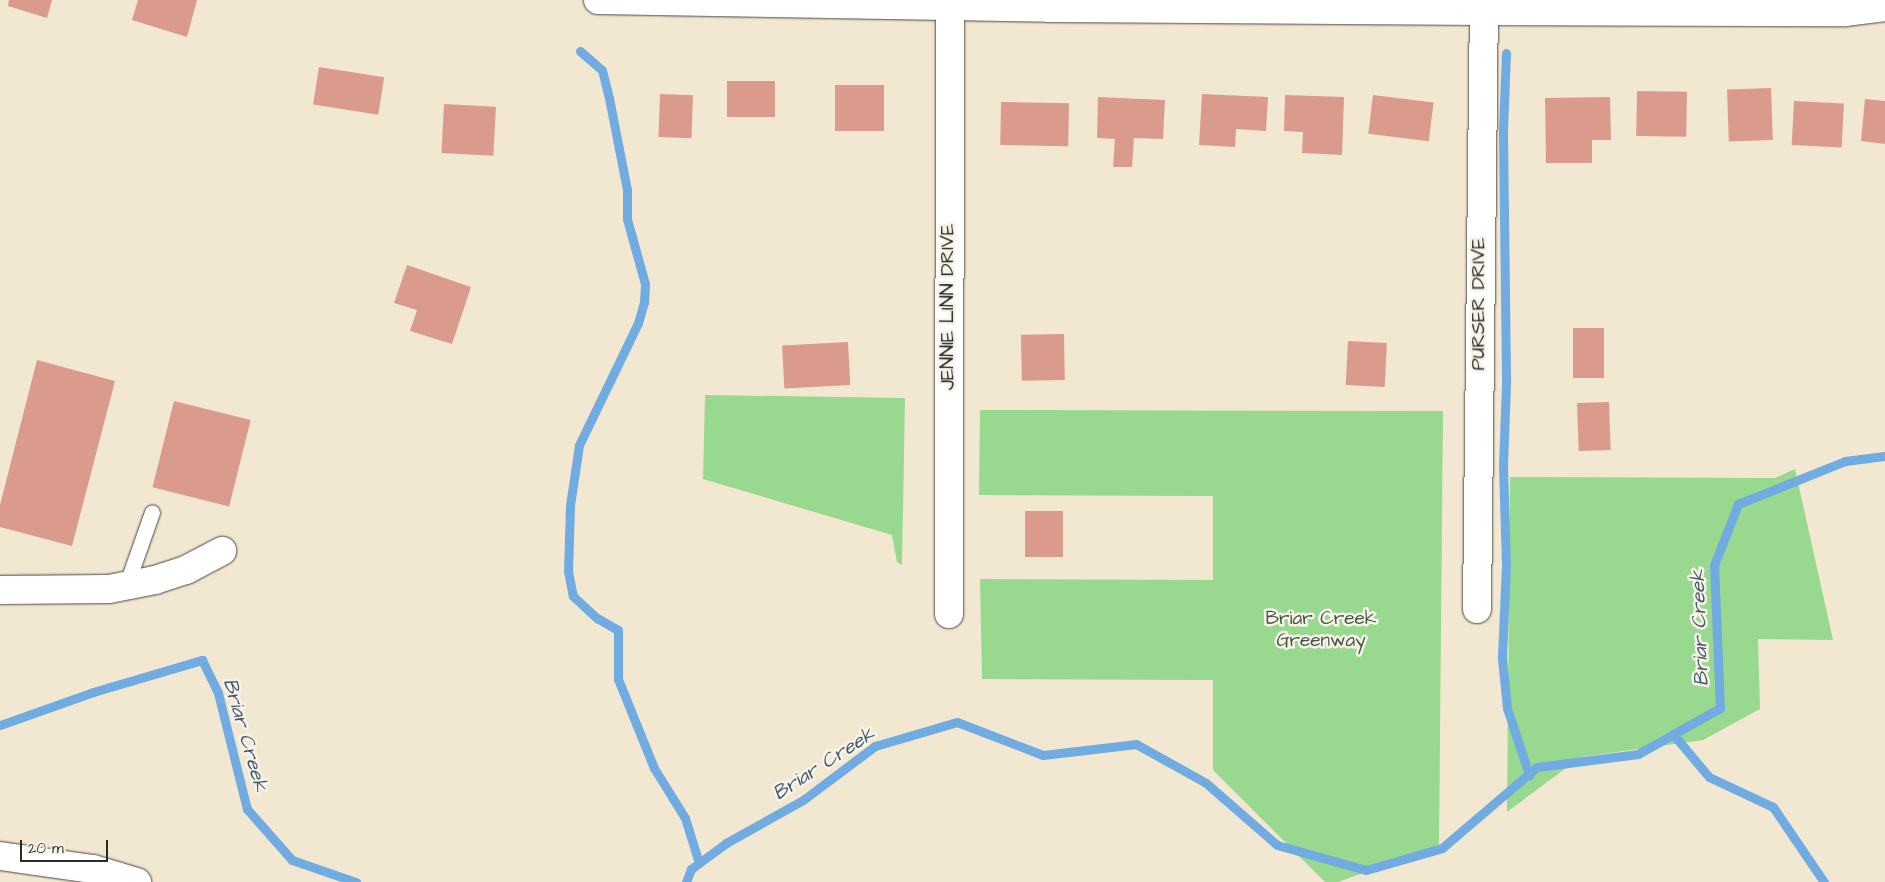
<!DOCTYPE html>
<style>
body{margin:0}
#map{position:relative;width:1885px;height:882px;overflow:hidden;background:#f2e8d1;font-family:"Architects Daughter",sans-serif}
div>[style]{position:absolute}
.green>*{inset:0;background:#98d88f}
.stream>*{height:9px;margin:-4.5px;padding:0 4.5px;transform-origin:4.5px;border-radius:4.5px;background:#70abe1}
.building>*{inset:0;background:#db9b8c;transform-origin:0 0}
.roads{filter:drop-shadow(0 0 1px #494744) drop-shadow(0 0 1px #494744)}
.lane>*{height:15px;margin:-7.5px;padding:0 7.5px;transform-origin:7.5px;border-radius:7.5px;background:#fff}
.street>*{height:28px;margin:-14px;padding:0 14px;transform-origin:14px;border-radius:14px;background:#fff}
span{translate:-50% -50%;white-space:nowrap;text-align:center;line-height:1.15;-webkit-text-stroke:5px #f7f3e8;paint-order:stroke}
.street-label{font-size:19px;color:#2b2b2b}
.park-label{font-size:19px;color:#465644}
.water-label{font-size:20px;color:#43586b;font-style:italic}
.scale{position:absolute;left:20px;top:840px;width:88px;height:22px;box-sizing:border-box;border:2px solid #2b2b2b;border-top:0;padding-left:6px;font-size:15px;line-height:18px;white-space:nowrap;color:#2b2b2b;-webkit-text-stroke:4px #f7f3e8;paint-order:stroke}
</style>
<div id="map">
<div class="green">
<div style="clip-path:polygon(705px 395px,905px 398px,902px 565px,897px 562px,892px 535px,703px 479px)"></div>
<div style="clip-path:polygon(980px 410px,1443px 411px,1439px 846px,1338px 882px,1325px 882px,1213px 770px,1213px 680px,982px 679px,980px 579px,1213px 580px,1213px 496px,979px 495px)"></div>
<div style="clip-path:polygon(1795px 469px,1833px 640px,1758px 639px,1760px 709px,1703px 740px,1581px 757px,1507px 812px,1510px 477px,1775px 478px)"></div>
</div>
<div class="stream">
<div style="left:580px;top:51px;width:29px;rotate:41deg"></div>
<div style="left:602px;top:70px;width:29px;rotate:76deg"></div>
<div style="left:609px;top:98px;width:94px;rotate:78.9deg"></div>
<div style="left:627px;top:190px;width:29px;rotate:90deg"></div>
<div style="left:627px;top:219px;width:67px;rotate:74.5deg"></div>
<div style="left:645px;top:284px;width:18px;rotate:93deg"></div>
<div style="left:644px;top:302px;width:22px;rotate:106deg"></div>
<div style="left:638px;top:323px;width:136px;rotate:115.8deg"></div>
<div style="left:579px;top:445px;width:61px;rotate:98.5deg"></div>
<div style="left:570px;top:505px;width:66px;rotate:91.7deg"></div>
<div style="left:568px;top:571px;width:25px;rotate:79deg"></div>
<div style="left:573px;top:596px;width:33px;rotate:43deg"></div>
<div style="left:597px;top:618px;width:24px;rotate:30deg"></div>
<div style="left:618px;top:630px;width:49px;rotate:90deg"></div>
<div style="left:618px;top:679px;width:96px;rotate:68deg"></div>
<div style="left:654px;top:768px;width:59px;rotate:58.2deg"></div>
<div style="left:685px;top:818px;width:47px;rotate:72.7deg"></div>
<div style="left:1506px;top:53px;width:79px;rotate:92.2deg"></div>
<div style="left:1503px;top:132px;width:252px;rotate:89.3deg"></div>
<div style="left:1506px;top:384px;width:81px;rotate:92.1deg"></div>
<div style="left:1503px;top:465px;width:100px;rotate:88.3deg"></div>
<div style="left:1506px;top:565px;width:93px;rotate:92.5deg"></div>
<div style="left:1502px;top:658px;width:50px;rotate:84.3deg"></div>
<div style="left:1507px;top:708px;width:71px;rotate:71.8deg"></div>
<div style="left:0;top:725px;width:99px;rotate:-19.5deg"></div>
<div style="left:93px;top:692px;width:114px;rotate:-16.4deg"></div>
<div style="left:202px;top:660px;width:37px;rotate:64deg"></div>
<div style="left:218px;top:693px;width:120px;rotate:76deg"></div>
<div style="left:247px;top:809px;width:68px;rotate:48.6deg"></div>
<div style="left:292px;top:860px;width:68px;rotate:19deg"></div>
<div style="left:1673px;top:734px;width:56px;rotate:50.1deg"></div>
<div style="left:1709px;top:777px;width:71px;rotate:25.1deg"></div>
<div style="left:1773px;top:807px;width:91px;rotate:55.8deg"></div>
<div style="left:686px;top:882px;width:14px;rotate:-69deg"></div>
<div style="left:691px;top:869px;width:44px;rotate:-36.6deg"></div>
<div style="left:726px;top:843px;width:88px;rotate:-29.2deg"></div>
<div style="left:803px;top:800px;width:90px;rotate:-36.9deg"></div>
<div style="left:875px;top:746px;width:85px;rotate:-16.3deg"></div>
<div style="left:957px;top:722px;width:92px;rotate:21deg"></div>
<div style="left:1043px;top:755px;width:94px;rotate:-6.7deg"></div>
<div style="left:1136px;top:744px;width:80px;rotate:29.1deg"></div>
<div style="left:1206px;top:783px;width:94px;rotate:41.1deg"></div>
<div style="left:1277px;top:845px;width:92px;rotate:15.7deg"></div>
<div style="left:1366px;top:870px;width:79px;rotate:-16.1deg"></div>
<div style="left:1442px;top:848px;width:125px;rotate:-40.5deg"></div>
<div style="left:1537px;top:767px;width:102px;rotate:-7.3deg"></div>
<div style="left:1638px;top:754px;width:94px;rotate:-29.3deg"></div>
<div style="left:1720px;top:708px;width:143px;rotate:-92.4deg"></div>
<div style="left:1714px;top:565px;width:66px;rotate:-68.5deg"></div>
<div style="left:1738px;top:504px;width:115px;rotate:-21.9deg"></div>
<div style="left:1845px;top:461px;width:40px;rotate:-7.1deg"></div>
</div>
<div class="building">
<div style="clip-path:polygon(9px 0,52px 0,47px 18px,8px 6px)"></div>
<div style="clip-path:polygon(138px 0,197px 0,187px 37px,132px 20px)"></div>
<div style="left:319px;top:67px;width:66px;height:38px;rotate:9deg"></div>
<div style="left:727px;top:81px;width:48px;height:36px"></div>
<div style="left:835px;top:85px;width:49px;height:46px"></div>
<div style="left:1771px;top:88px;width:52px;height:44px;rotate:88deg"></div>
<div style="left:1637px;top:91px;width:50px;height:45px;rotate:1deg"></div>
<div style="left:660px;top:94px;width:33px;height:43px;rotate:2deg"></div>
<div style="clip-path:polygon(1202px 94px,1268px 97px,1266px 131px,1236px 129px,1235px 147px,1199px 145px)"></div>
<div style="clip-path:polygon(1285px 95px,1344px 97px,1342px 155px,1302px 153px,1303px 132px,1284px 131px)"></div>
<div style="left:1373px;top:95px;width:61px;height:39px;rotate:7deg"></div>
<div style="clip-path:polygon(1098px 97px,1165px 100px,1163px 139px,1134px 138px,1132px 167px,1113px 167px,1115px 139px,1097px 138px)"></div>
<div style="clip-path:polygon(1610px 97px,1611px 140px,1592px 140px,1592px 163px,1546px 163px,1545px 98px)"></div>
<div style="clip-path:polygon(1865px 99px,1885px 101px,1885px 144px,1861px 141px)"></div>
<div style="left:1794px;top:101px;width:50px;height:44px;rotate:3deg"></div>
<div style="left:1001px;top:102px;width:68px;height:43px;rotate:1deg"></div>
<div style="left:444px;top:104px;width:52px;height:49px;rotate:3deg"></div>
<div style="clip-path:polygon(407px 265px,471px 287px,452px 344px,410px 331px,417px 310px,394px 303px)"></div>
<div style="left:1573px;top:328px;width:31px;height:50px"></div>
<div style="left:1064px;top:334px;width:46px;height:43px;rotate:89deg"></div>
<div style="left:1348px;top:341px;width:39px;height:44px;rotate:3deg"></div>
<div style="left:848px;top:342px;width:43px;height:66px;rotate:87deg"></div>
<div style="clip-path:polygon(37px 360px,115px 381px,72px 546px,0 527px,0 505px)"></div>
<div style="left:174px;top:401px;width:79px;height:89px;rotate:14deg"></div>
<div style="left:1609px;top:402px;width:48px;height:32px;rotate:88deg"></div>
<div style="left:1025px;top:511px;width:38px;height:46px"></div>
</div>
<div class="roads">
<div class="lane">
<div style="left:126px;top:586px;width:78px;rotate:-70.6deg"></div>
</div>
<div class="street">
<div style="left:598px;top:0;width:451px;rotate:1deg"></div>
<div style="left:1049px;top:8px;width:435px;rotate:0.4deg"></div>
<div style="left:1484px;top:11px;width:361px;rotate:0.2deg"></div>
<div style="left:1845px;top:12px;width:40px;rotate:-7.1deg"></div>
<div style="left:0;top:590px;width:109px;rotate:-0.5deg"></div>
<div style="left:109px;top:589px;width:47px;rotate:-11.1deg"></div>
<div style="left:155px;top:580px;width:33px;rotate:-18deg"></div>
<div style="left:186px;top:570px;width:41px;rotate:-27.8deg"></div>
<div style="left:1477px;top:609px;width:609px;rotate:-89.34deg"></div>
<div style="left:949px;top:614px;width:614px;rotate:-89.91deg"></div>
<div style="left:0;top:856px;width:94px;rotate:8deg"></div>
<div style="left:93px;top:869px;width:46px;rotate:16.5deg"></div>
</div>
</div>
<div class="street-label">
<span style="left:1479px;top:304px;rotate:-90deg">PURSER DRIVE</span>
<span style="left:948px;top:307px;rotate:-90deg">JENNIE LINN DRIVE</span>
</div>
<div class="park-label">
<span style="left:1321px;top:630px">Briar Creek<br>Greenway</span>
</div>
<div class="water-label">
<span style="left:1700px;top:628px;rotate:-92deg">Briar Creek</span>
<span style="left:245px;top:735px;rotate:74deg">Briar Creek</span>
<span style="left:824px;top:764px;rotate:-33deg">Briar Creek</span>
</div>
<div class="scale">20 m</div>
</div>
